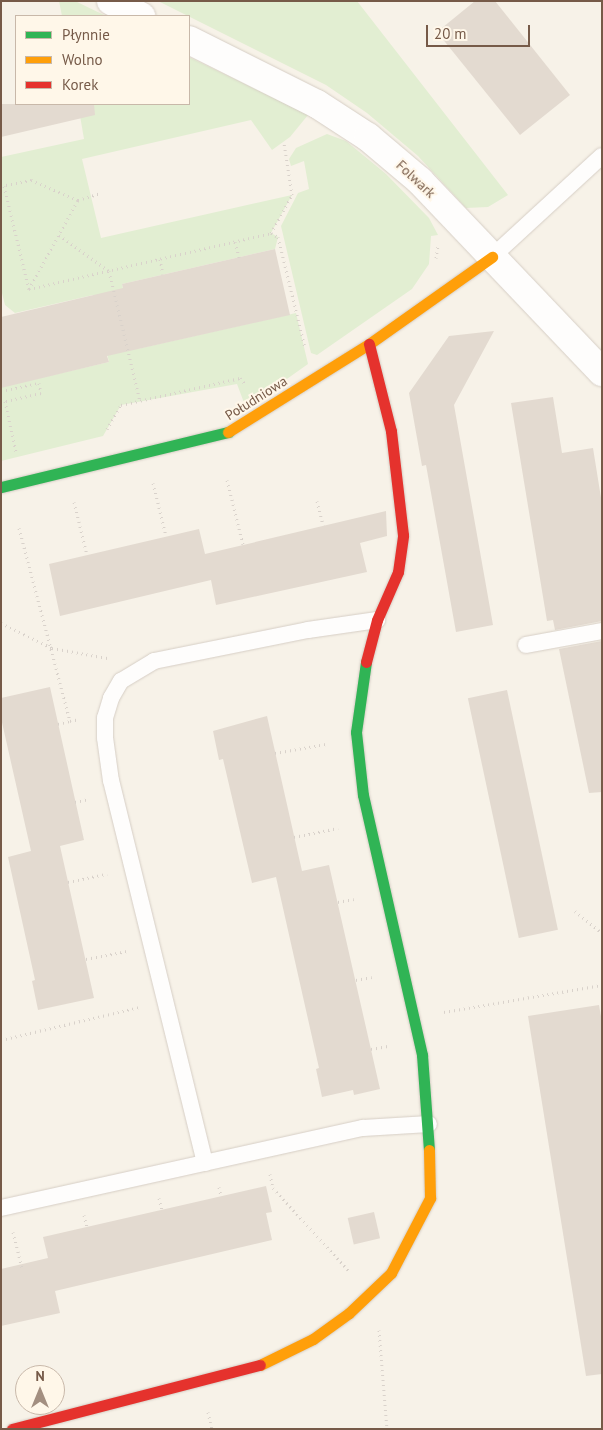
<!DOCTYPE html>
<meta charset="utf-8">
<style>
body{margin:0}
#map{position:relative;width:603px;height:1430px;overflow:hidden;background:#f7f2e8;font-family:"PT Sans",sans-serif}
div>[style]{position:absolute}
.green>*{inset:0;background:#e2eed2}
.building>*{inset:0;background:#e3dad0;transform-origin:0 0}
.path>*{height:3px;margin-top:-1.5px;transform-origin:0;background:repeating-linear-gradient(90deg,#d9d2cb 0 1px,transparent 0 5px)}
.roads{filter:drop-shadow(0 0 1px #d6cec5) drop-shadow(0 0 1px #d6cec5)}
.lane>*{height:16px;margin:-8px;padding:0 8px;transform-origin:8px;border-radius:8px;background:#fefdfc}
.street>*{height:28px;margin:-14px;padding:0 14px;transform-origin:14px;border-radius:14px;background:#fefdfc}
.fast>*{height:11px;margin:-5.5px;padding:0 5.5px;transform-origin:5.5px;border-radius:5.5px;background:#30b455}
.slow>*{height:11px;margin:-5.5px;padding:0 5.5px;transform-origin:5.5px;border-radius:5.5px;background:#ff9f0a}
.jam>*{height:11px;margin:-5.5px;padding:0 5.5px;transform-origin:5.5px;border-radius:5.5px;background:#e5322d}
span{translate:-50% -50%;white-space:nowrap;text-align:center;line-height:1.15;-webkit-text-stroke:4px #fff7e9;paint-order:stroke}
.street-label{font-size:14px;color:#765a48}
.frame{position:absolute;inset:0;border:2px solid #765a48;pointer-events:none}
.legend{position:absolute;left:15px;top:15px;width:175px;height:90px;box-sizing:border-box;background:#fff7e9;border:1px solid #c8b8a9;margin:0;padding:6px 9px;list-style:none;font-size:15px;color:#765a48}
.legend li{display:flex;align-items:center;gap:10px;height:25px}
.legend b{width:25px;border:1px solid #c8b8a9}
.north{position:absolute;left:15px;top:1365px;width:50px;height:50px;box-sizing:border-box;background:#fff7e9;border:1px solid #c8b8a9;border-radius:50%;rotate:0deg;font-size:14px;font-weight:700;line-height:20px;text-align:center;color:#765a48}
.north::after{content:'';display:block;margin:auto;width:18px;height:22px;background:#a38f80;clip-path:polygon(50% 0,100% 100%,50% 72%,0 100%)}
.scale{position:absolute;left:426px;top:25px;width:104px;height:22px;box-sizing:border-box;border:2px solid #765a48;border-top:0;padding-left:6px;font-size:15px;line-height:18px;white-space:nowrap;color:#765a48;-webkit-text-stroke:4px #fff7e9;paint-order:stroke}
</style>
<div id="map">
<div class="green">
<div style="clip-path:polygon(59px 1px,75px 1px,106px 16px,62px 16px)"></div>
<div style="clip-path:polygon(158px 1px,357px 1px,508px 195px,488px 207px,466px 208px,418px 156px,367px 113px,326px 85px)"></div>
<div style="clip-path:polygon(189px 57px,284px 103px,317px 104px,290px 137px,272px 150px,251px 120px,82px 159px,101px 238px,292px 195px,271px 233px,278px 237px,275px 249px,122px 284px,137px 349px,296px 313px,308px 364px,246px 408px,237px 384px,121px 405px,103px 436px,1px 461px,1px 387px,109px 362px,93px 295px,15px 313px,5px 305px,1px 289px,1px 157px,84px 139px,78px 104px,189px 104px)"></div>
<div style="clip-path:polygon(327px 134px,346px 141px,386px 174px,429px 218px,438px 235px,431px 236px,429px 264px,412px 289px,317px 355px,311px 353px,281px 226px,298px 193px,309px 189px,304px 161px,291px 166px,289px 159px,296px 148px)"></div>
</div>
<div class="building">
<div style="clip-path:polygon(475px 1px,495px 1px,570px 95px,520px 135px,437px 32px)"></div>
<div style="clip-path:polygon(1px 104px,94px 104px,95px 115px,1px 137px)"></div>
<div style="clip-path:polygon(275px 249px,290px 315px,107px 356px,109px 362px,1px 388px,1px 317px,123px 288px,122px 284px)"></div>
<div style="clip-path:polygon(494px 331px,454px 405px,493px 625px,456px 632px,426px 465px,422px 466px,409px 393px,449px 336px)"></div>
<div style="clip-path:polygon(553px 397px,562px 453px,593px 448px,602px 504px,602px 621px,555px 630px,553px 620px,547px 621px,511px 403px)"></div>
<div style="clip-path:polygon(386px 511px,387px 536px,360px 543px,367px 572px,216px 605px,211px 580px,60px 616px,49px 564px,199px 529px,205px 554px)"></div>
<div style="clip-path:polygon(602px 641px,602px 792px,589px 793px,559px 649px)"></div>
<div style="clip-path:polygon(50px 687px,84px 840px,60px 846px,94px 998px,38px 1010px,32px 981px,35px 980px,8px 857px,31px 851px,1px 718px,1px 698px)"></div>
<div style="left:507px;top:690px;width:245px;height:40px;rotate:78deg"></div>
<div style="clip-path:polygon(267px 716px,302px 871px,329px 865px,380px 1089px,354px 1095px,353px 1090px,322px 1097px,316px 1069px,319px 1068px,276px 877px,252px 883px,223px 759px,219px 760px,213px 731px)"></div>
<div style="clip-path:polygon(599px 1005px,602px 1022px,602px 1374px,586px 1376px,528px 1016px)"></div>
<div style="clip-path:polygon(266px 1186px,272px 1212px,266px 1213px,272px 1240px,55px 1291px,60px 1313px,1px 1326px,1px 1269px,48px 1258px,43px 1237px)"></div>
<div style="left:374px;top:1212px;width:27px;height:27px;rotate:77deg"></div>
</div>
<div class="path">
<div style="left:1px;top:186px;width:31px;rotate:-11deg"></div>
<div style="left:31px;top:180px;width:51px;rotate:23.1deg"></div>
<div style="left:78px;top:200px;width:24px;rotate:-17deg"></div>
<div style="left:4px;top:186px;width:106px;rotate:76.4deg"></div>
<div style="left:29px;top:289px;width:248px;rotate:-13deg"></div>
<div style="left:271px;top:233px;width:8px;rotate:30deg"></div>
<div style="left:278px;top:237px;width:114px;rotate:76.3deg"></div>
<div style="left:271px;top:233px;width:43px;rotate:-61.1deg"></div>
<div style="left:292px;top:195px;width:53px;rotate:-98.7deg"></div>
<div style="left:59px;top:235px;width:62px;rotate:35.8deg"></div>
<div style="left:109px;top:271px;width:134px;rotate:76.6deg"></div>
<div style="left:235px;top:242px;width:16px;rotate:75deg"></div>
<div style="left:436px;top:258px;width:13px;rotate:-81deg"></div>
<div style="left:160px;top:259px;width:15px;rotate:79deg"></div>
<div style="left:29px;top:289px;width:102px;rotate:-61.2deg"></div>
<div style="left:1px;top:391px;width:39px;rotate:-12deg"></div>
<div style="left:39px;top:383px;width:10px;rotate:79deg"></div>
<div style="left:41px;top:393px;width:37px;rotate:167deg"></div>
<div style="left:5px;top:401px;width:52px;rotate:77.8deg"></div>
<div style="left:107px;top:429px;width:28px;rotate:-60deg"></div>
<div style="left:121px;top:405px;width:122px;rotate:-12.8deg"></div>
<div style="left:240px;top:378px;width:9px;rotate:49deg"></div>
<div style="left:227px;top:480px;width:66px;rotate:76deg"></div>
<div style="left:153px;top:483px;width:55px;rotate:76.2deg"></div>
<div style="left:317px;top:501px;width:25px;rotate:76deg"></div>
<div style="left:74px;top:502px;width:55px;rotate:76.2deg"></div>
<div style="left:19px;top:528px;width:200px;rotate:75.2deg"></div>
<div style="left:70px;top:721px;width:10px;rotate:-11deg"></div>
<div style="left:1px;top:623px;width:57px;rotate:26.1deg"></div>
<div style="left:52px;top:648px;width:56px;rotate:10.3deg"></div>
<div style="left:58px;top:724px;width:12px;rotate:-14deg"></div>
<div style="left:275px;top:753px;width:52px;rotate:-10deg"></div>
<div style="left:75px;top:802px;width:14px;rotate:-12deg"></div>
<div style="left:294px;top:837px;width:45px;rotate:-11.6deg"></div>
<div style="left:68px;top:882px;width:40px;rotate:-12deg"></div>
<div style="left:338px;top:902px;width:16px;rotate:-11deg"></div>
<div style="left:575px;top:911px;width:35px;rotate:39deg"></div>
<div style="left:86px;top:959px;width:42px;rotate:-11deg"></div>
<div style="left:356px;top:980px;width:16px;rotate:-11deg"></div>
<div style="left:444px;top:1012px;width:160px;rotate:-9.7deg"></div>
<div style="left:1px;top:1040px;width:142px;rotate:-13.4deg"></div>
<div style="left:371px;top:1049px;width:17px;rotate:-10deg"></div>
<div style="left:270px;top:1174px;width:14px;rotate:78deg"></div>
<div style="left:273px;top:1188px;width:113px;rotate:47.5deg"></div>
<div style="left:219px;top:1187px;width:9px;rotate:77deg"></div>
<div style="left:159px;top:1198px;width:12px;rotate:76deg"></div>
<div style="left:84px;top:1215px;width:12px;rotate:76deg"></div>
<div style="left:13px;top:1232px;width:37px;rotate:76deg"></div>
<div style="left:379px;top:1330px;width:99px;rotate:85.4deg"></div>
<div style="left:208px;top:1412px;width:17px;rotate:77deg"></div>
</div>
<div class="roads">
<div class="lane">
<div style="left:492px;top:257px;width:149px;rotate:-42.6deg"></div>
<div style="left:526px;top:645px;width:77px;rotate:-10.4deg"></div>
<div style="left:205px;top:1163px;width:393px;rotate:-103.8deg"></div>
<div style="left:111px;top:781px;width:43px;rotate:-97.9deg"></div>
<div style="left:105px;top:738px;width:20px;rotate:-90deg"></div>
<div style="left:105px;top:718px;width:21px;rotate:-73deg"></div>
<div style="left:111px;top:698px;width:20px;rotate:-60deg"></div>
<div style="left:121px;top:681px;width:39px;rotate:-31deg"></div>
<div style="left:154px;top:661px;width:157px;rotate:-11.4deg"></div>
<div style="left:308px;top:630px;width:70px;rotate:-8.2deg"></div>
<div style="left:1px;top:1208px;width:371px;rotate:-12.5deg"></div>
<div style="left:363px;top:1128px;width:66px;rotate:-3.5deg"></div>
</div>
<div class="street">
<div style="left:111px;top:1px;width:34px;rotate:27deg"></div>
<div style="left:189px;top:40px;width:143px;rotate:26.6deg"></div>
<div style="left:317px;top:104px;width:61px;rotate:32.9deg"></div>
<div style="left:368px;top:137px;width:68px;rotate:40.2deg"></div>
<div style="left:420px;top:181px;width:264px;rotate:46.4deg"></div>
</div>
<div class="fast">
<div style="left:1px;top:487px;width:234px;rotate:-13.6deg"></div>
<div style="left:366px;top:662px;width:71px;rotate:98.1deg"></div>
<div style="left:356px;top:732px;width:63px;rotate:83.7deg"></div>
<div style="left:363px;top:795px;width:267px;rotate:77.2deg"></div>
<div style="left:422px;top:1055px;width:95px;rotate:85.8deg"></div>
</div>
<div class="slow">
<div style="left:228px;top:432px;width:166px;rotate:-32deg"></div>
<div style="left:369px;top:344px;width:151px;rotate:-35.3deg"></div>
<div style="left:260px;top:1365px;width:59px;rotate:-26.1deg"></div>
<div style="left:313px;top:1339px;width:44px;rotate:-35.8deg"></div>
<div style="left:349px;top:1313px;width:58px;rotate:-43.6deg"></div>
<div style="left:391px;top:1273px;width:85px;rotate:-62.5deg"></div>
<div style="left:430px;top:1198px;width:48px;rotate:-91.2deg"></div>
</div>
<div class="jam">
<div style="left:366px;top:662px;width:43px;rotate:-75.3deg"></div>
<div style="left:377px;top:620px;width:52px;rotate:-66.4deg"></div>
<div style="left:398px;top:572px;width:37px;rotate:-82deg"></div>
<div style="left:403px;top:535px;width:105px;rotate:-96.6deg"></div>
<div style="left:391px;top:431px;width:90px;rotate:-104.2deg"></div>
<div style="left:12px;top:1429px;width:256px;rotate:-14.5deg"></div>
</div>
</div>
<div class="street-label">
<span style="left:416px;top:179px;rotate:43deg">Folwark</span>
<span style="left:256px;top:398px;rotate:-32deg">Południowa</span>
</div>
<div class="frame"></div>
<ul class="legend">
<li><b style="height:6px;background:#30b455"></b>Płynnie</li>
<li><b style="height:6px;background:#ff9f0a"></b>Wolno</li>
<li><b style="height:6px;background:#e5322d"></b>Korek</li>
</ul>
<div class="north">N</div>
<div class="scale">20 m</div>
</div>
